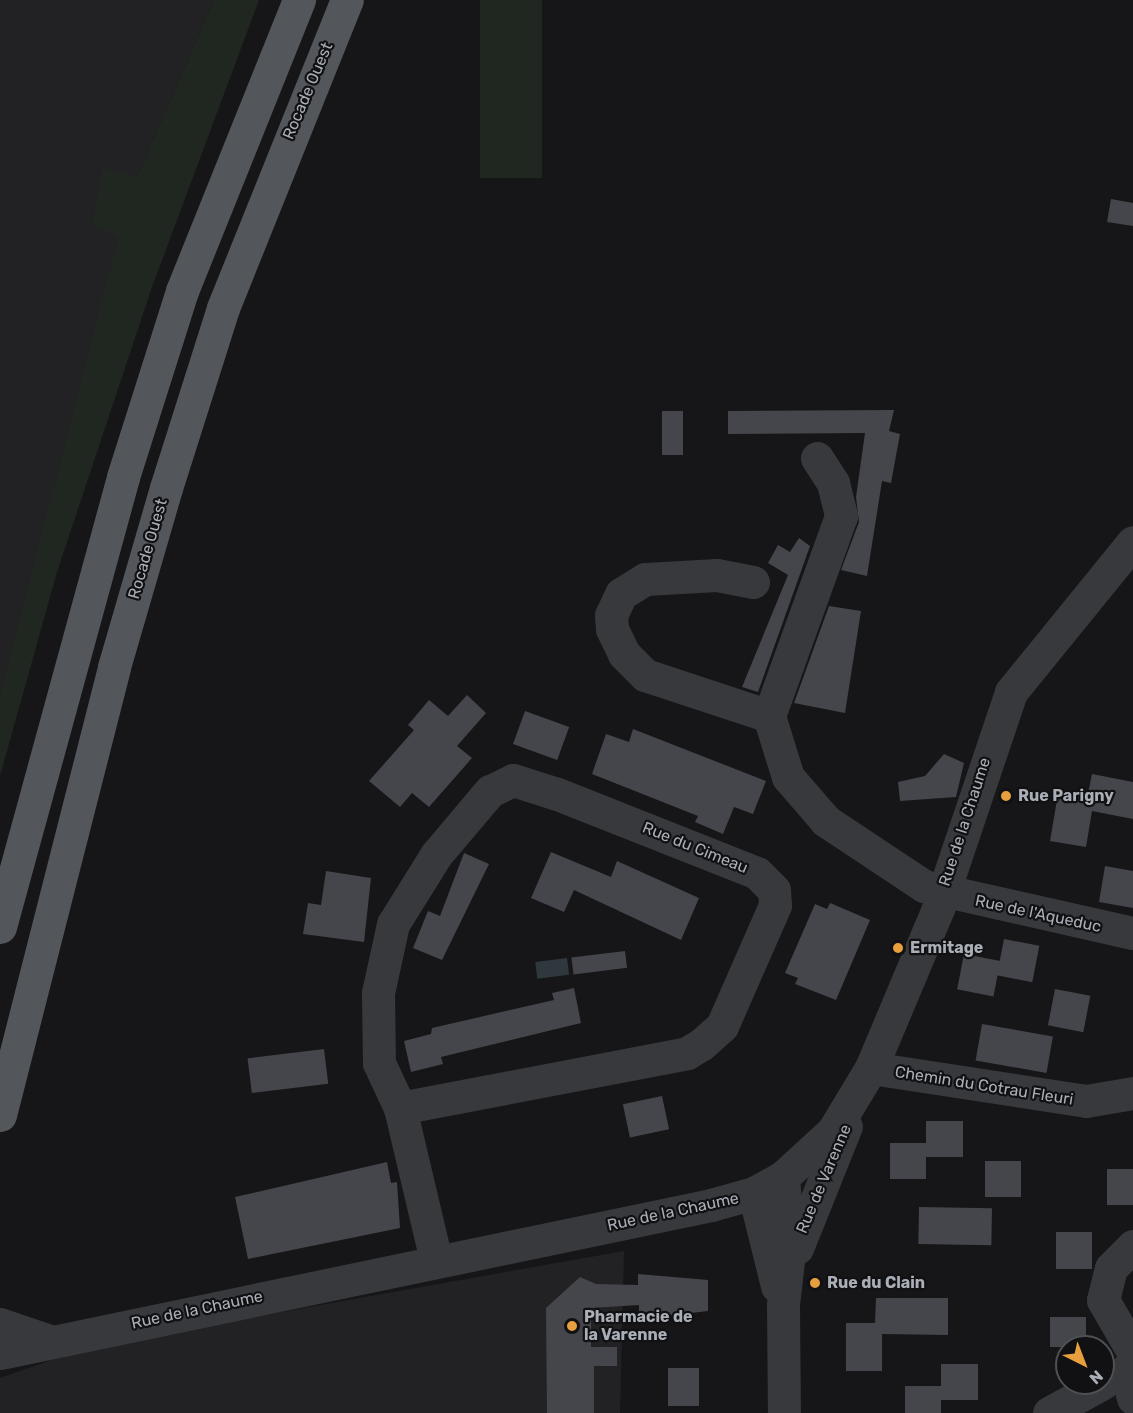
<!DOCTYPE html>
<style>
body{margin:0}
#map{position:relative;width:1133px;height:1413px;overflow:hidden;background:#161618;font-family:Rubik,sans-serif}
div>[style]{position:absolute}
.built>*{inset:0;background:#222225}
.green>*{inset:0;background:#202721;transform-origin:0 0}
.water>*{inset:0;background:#2f383d;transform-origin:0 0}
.building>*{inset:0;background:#45464b;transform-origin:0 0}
.minor>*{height:33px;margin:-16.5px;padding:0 16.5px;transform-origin:16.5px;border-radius:16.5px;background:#37393d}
.major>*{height:33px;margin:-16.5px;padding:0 16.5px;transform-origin:16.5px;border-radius:16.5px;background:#53565b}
.dots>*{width:16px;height:16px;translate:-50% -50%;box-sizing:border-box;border:3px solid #111113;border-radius:50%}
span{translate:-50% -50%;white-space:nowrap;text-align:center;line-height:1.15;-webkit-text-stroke:4.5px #111113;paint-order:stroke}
.street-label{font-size:16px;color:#a9aeb7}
.poi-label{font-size:16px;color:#a9aeb7;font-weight:700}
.left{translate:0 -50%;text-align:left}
.north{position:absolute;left:1055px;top:1335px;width:60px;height:60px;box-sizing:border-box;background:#111113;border:2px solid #4e5055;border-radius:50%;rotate:138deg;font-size:16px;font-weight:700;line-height:24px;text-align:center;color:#a9aeb7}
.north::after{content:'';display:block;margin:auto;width:21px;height:27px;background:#e89f3e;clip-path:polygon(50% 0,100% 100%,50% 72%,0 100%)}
</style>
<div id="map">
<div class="built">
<div style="clip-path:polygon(0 0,214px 0,137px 177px,0 723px)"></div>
<div style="clip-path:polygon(624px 1251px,620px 1413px,0 1413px,0 1378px,95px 1345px)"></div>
</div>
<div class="green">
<div style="clip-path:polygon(214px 0,259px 0,152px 287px,57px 572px,0 776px,0 696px,119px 236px,92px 226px,103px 168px,137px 177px)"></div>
<div style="left:480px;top:0;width:62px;height:178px"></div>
</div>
<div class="water">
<div style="left:567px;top:958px;width:17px;height:32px;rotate:83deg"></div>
</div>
<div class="building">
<div style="clip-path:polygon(1111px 199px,1133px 203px,1133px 226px,1107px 222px)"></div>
<div style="clip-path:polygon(894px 410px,889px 431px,900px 434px,891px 483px,882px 481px,867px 576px,841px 570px,859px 522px,856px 497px,865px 433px,728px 434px,728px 411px)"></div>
<div style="left:662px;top:411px;width:21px;height:44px"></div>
<div style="clip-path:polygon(799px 538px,810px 546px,758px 692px,742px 687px,788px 575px,768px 563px,778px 545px,790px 552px)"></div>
<div style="clip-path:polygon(829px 606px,861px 611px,845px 713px,794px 703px)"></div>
<div style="clip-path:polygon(467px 695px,486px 713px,457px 746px,472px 758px,429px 807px,412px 793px,400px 807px,369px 781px,414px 730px,408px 725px,429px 700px,448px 716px)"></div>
<div style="left:525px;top:711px;width:47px;height:35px;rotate:20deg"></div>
<div style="clip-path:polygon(633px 729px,766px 781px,753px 814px,734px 807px,723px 834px,695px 822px,698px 816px,592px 774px,606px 734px,629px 742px)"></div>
<div style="clip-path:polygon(944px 754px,964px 763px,956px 797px,900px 801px,898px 782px,925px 776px)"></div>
<div style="clip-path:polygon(1092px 774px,1133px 782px,1133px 819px,1092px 811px,1086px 847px,1050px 841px,1058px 794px,1087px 799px)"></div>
<div style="clip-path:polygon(551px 852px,611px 877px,617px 861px,699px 898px,681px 940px,574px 890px,564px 912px,531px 898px)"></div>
<div style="clip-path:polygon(464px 853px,489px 864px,442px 960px,413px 948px,428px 911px,440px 916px)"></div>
<div style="clip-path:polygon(1105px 866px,1133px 871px,1133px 908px,1099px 902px)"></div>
<div style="clip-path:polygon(326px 871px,371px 878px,364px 942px,303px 934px,308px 903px,321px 905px)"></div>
<div style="clip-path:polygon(830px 903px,870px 920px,836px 1000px,795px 984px,798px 978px,785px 973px,815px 904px,827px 909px)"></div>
<div style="left:1004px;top:939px;width:36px;height:37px;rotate:11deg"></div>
<div style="left:625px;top:951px;width:17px;height:54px;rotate:83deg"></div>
<div style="left:964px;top:954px;width:37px;height:36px;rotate:11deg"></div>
<div style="clip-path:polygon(574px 988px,581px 1023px,441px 1057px,443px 1064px,411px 1072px,404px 1041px,431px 1034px,432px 1028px,554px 1000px,552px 993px)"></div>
<div style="left:1055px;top:989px;width:36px;height:37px;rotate:11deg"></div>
<div style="left:982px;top:1024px;width:72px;height:37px;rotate:10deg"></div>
<div style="left:324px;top:1049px;width:35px;height:77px;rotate:83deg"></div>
<div style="left:662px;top:1096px;width:34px;height:40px;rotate:78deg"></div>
<div style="left:926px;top:1121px;width:37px;height:36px"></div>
<div style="left:890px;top:1143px;width:36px;height:36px"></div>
<div style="left:985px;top:1161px;width:36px;height:36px"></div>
<div style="clip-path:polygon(387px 1162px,391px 1183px,397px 1182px,400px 1228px,248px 1259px,235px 1197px)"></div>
<div style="left:1107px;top:1169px;width:26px;height:36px"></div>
<div style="left:919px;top:1207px;width:73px;height:37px;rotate:1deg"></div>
<div style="left:1056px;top:1232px;width:36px;height:37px"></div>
<div style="clip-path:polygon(638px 1274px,708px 1280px,708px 1311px,657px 1317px,657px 1312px,639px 1313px,639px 1305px,591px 1308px,591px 1347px,617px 1347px,617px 1366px,594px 1366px,594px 1413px,547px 1413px,546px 1308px,580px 1277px,596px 1284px,638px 1285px)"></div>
<div style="clip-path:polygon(876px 1298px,948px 1298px,948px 1335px,882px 1334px,882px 1371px,846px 1371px,846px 1323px,875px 1323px)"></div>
<div style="left:1050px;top:1317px;width:36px;height:30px"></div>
<div style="left:941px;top:1364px;width:37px;height:36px"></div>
<div style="left:668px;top:1368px;width:31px;height:38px"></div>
<div style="left:905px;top:1386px;width:36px;height:27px"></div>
</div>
<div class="minor">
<div style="left:817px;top:458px;width:30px;rotate:57deg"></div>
<div style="left:833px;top:483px;width:34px;rotate:76deg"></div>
<div style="left:841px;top:516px;width:213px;rotate:109.8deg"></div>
<div style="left:769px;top:716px;width:64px;rotate:72.7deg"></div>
<div style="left:788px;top:777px;width:58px;rotate:49.2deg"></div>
<div style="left:826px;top:821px;width:118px;rotate:33.6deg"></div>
<div style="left:924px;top:886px;width:214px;rotate:12.7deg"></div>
<div style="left:753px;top:582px;width:37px;rotate:-169deg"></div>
<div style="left:717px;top:575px;width:72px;rotate:176.8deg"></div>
<div style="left:645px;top:579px;width:28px;rotate:148deg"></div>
<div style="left:621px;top:594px;width:23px;rotate:115deg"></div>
<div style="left:611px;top:615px;width:14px;rotate:86deg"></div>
<div style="left:612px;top:629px;width:28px;rotate:64deg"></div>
<div style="left:624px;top:654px;width:30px;rotate:45deg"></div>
<div style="left:645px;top:675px;width:131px;rotate:18.3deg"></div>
<div style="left:871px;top:1068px;width:218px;rotate:8.7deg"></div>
<div style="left:1086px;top:1101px;width:48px;rotate:-9.7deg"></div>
<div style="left:400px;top:1108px;width:292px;rotate:-10.8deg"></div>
<div style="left:687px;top:1053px;width:17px;rotate:-31deg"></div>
<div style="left:702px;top:1044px;width:27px;rotate:-42deg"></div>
<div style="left:722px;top:1026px;width:132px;rotate:-66.3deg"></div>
<div style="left:775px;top:905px;width:15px;rotate:-94deg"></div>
<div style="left:774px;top:890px;width:24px;rotate:-135deg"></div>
<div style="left:757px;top:873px;width:215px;rotate:-158.4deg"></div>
<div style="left:557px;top:794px;width:46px;rotate:-162.3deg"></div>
<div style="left:513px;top:780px;width:25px;rotate:154deg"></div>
<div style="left:490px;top:791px;width:84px;rotate:130.2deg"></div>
<div style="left:436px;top:855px;width:81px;rotate:121.9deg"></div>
<div style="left:393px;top:924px;width:71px;rotate:102.3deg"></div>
<div style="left:378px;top:993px;width:70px;rotate:89.2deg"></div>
<div style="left:379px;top:1063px;width:50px;rotate:65deg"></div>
<div style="left:400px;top:1108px;width:156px;rotate:76.7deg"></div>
<div style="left:783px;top:1177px;width:75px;rotate:85.4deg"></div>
<div style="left:789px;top:1252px;width:53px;rotate:96.5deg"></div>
<div style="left:783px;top:1305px;width:108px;rotate:89.5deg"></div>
<div style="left:754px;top:1193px;width:96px;rotate:76.1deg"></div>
<div style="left:1133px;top:1246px;width:31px;rotate:135deg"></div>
<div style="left:1111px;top:1268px;width:33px;rotate:104deg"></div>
<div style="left:1103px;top:1300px;width:60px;rotate:60deg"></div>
<div style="left:797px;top:1248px;width:131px;rotate:-68.1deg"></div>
<div style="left:0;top:1324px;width:53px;rotate:18.8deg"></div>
<div style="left:0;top:1353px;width:726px;rotate:-11.76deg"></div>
<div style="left:711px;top:1205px;width:45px;rotate:-15.6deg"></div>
<div style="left:754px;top:1193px;width:33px;rotate:-29deg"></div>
<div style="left:783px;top:1177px;width:68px;rotate:-42.6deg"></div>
<div style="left:833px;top:1131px;width:74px;rotate:-58.9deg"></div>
<div style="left:871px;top:1068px;width:173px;rotate:-67.2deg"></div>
<div style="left:938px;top:909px;width:229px;rotate:-71.4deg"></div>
<div style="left:1011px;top:692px;width:193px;rotate:-50.9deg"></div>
<div style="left:1126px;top:1370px;width:29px;rotate:76deg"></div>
<div style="left:1049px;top:1413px;width:62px;rotate:-29.1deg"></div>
</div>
<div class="major">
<div style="left:0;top:927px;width:467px;rotate:-74.7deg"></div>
<div style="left:123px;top:477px;width:195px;rotate:-72.4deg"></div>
<div style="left:182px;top:291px;width:314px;rotate:-68.1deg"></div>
<div style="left:0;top:1115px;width:462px;rotate:-75.7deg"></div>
<div style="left:114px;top:667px;width:186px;rotate:-73.8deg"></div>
<div style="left:166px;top:488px;width:189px;rotate:-72.4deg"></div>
<div style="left:223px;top:308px;width:332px;rotate:-68.1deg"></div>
</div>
<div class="dots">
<div style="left:1006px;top:796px;background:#e89f3e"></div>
<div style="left:898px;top:948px;background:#e89f3e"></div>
<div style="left:815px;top:1283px;background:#e89f3e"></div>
<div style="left:572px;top:1326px;background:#e89f3e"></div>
</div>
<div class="street-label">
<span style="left:308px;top:91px;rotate:-67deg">Rocade Ouest</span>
<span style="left:148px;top:549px;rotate:-74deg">Rocade Ouest</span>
<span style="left:965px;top:822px;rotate:-72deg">Rue de la Chaume</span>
<span style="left:695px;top:848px;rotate:22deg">Rue du Cimeau</span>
<span style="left:1038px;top:914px;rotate:12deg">Rue de l'Aqueduc</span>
<span style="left:984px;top:1086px;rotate:9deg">Chemin du Cotrau Fleuri</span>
<span style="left:824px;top:1179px;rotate:-67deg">Rue de Varenne</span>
<span style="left:673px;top:1212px;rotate:-12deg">Rue de la Chaume</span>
<span style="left:197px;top:1310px;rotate:-12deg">Rue de la Chaume</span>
</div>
<div class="poi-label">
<span class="left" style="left:1018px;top:796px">Rue Parigny</span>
<span class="left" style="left:910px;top:948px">Ermitage</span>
<span class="left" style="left:827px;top:1283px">Rue du Clain</span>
<span class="left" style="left:584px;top:1326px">Pharmacie de<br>la Varenne</span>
</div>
<div class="north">N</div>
</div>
